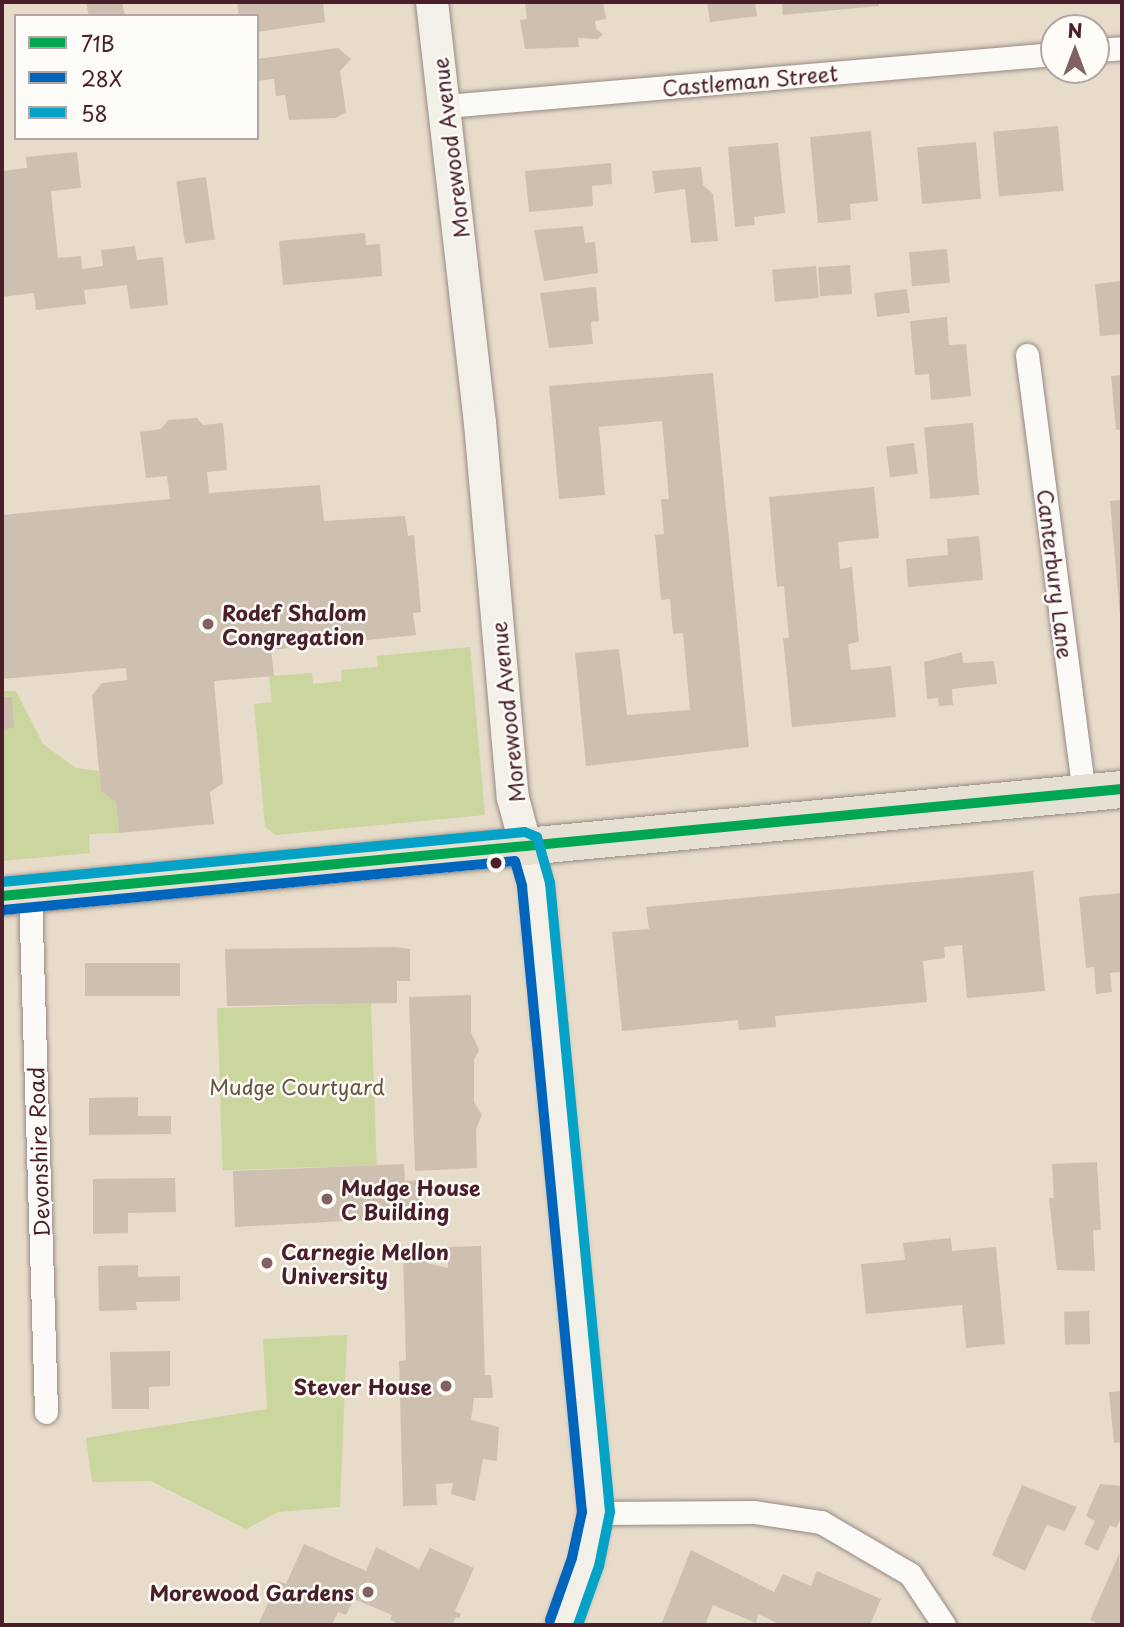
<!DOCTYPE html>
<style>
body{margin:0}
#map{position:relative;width:1124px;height:1627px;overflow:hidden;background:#e7dbca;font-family:"Playpen Sans",sans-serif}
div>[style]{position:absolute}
.green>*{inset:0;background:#cad69e;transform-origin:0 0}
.building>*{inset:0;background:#cec0b1;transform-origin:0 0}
.roads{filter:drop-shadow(0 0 2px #978a84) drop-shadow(0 0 2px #978a84)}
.minor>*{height:23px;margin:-11.5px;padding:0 11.5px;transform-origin:11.5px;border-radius:11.5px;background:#fbfaf7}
.secondary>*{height:32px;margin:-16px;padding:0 16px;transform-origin:16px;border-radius:16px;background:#f3efe9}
.trunk>*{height:37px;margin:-18.5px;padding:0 18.5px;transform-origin:18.5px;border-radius:18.5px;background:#e6e0d2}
.bus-1>*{height:10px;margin:-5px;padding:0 5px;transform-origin:5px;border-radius:5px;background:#00a651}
.bus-2>*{height:10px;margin:-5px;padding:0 5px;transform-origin:5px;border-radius:5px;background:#0065bd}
.bus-3>*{height:10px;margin:-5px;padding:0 5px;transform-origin:5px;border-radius:5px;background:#04a2c6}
.dots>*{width:19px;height:19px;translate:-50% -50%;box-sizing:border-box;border:4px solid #fdfcf7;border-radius:50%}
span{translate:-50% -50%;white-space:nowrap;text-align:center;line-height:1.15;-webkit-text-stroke:5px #fdfcf7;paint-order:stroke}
.street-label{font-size:21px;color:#4a1f2b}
.poi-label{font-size:21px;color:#4a1f2b;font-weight:700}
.left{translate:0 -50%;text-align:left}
.right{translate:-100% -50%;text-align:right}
.park-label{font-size:21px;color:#695543}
.frame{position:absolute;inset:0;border:4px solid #4a1f2b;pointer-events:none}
.legend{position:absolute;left:14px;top:14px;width:245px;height:126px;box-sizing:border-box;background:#fdfcf7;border:2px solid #b5a4a5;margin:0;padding:9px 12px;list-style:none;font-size:21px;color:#4a1f2b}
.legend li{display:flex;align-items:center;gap:14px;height:35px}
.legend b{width:35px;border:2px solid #b5a4a5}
.north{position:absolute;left:1040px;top:14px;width:70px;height:70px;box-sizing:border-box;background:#fdfcf7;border:2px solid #b5a4a5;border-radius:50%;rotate:0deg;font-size:19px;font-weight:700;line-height:28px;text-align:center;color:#4a1f2b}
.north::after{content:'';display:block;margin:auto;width:24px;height:32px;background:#816163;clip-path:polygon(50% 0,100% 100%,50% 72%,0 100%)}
</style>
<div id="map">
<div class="green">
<div style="clip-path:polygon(470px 647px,485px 815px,275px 835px,265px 826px,254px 704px,272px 702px,269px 676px,312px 673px,313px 684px,342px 681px,341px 670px,378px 667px,377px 656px)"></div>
<div style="clip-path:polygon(2px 691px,16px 691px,43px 744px,76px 768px,99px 771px,101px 791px,116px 802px,119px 833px,89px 834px,90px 853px,2px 861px)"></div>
<div style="left:371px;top:1003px;width:162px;height:154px;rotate:88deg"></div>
<div style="clip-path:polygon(347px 1335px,340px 1507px,278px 1512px,246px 1529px,151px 1481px,92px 1482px,86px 1438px,267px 1409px,263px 1339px)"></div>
</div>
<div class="building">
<div style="clip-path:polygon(86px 2px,122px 2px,125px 16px,89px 16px)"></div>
<div style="clip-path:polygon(237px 2px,323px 2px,325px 22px,257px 32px,257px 16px,239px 16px)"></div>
<div style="clip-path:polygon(525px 2px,603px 2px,606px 19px,595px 21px,596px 29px,603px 34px,598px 39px,578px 38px,579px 47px,525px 49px,520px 20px,527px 19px)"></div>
<div style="clip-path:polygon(707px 2px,755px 2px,757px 16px,710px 22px)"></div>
<div style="clip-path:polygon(782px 2px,879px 2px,879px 6px,783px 15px)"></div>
<div style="clip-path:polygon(338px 48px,351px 59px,340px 71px,346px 112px,336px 118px,289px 120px,285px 95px,276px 96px,274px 79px,257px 81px,257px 59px)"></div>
<div style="left:1058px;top:126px;width:65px;height:65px;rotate:85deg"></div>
<div style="clip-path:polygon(871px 131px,878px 201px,850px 204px,851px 220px,818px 223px,810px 137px)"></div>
<div style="left:976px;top:142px;width:57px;height:59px;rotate:85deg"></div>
<div style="clip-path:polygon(778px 143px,785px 213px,754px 217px,755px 225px,735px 227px,728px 147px)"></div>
<div style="clip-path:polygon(77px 152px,81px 188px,51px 191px,58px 258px,81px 256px,82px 269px,103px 266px,101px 250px,135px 246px,137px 260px,163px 257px,168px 305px,130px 309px,127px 285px,84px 290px,86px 304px,36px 310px,34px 293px,2px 297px,2px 171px,27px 168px,26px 157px)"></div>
<div style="clip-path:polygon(611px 163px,612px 184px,592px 186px,593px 206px,529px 212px,525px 171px)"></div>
<div style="clip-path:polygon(701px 167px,703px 185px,713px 194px,718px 241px,691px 243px,685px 189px,655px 193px,652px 171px)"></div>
<div style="left:206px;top:177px;width:63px;height:30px;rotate:82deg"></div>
<div style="clip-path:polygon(583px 226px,585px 243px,595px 242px,598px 273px,544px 281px,534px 230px)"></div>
<div style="clip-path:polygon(365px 233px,366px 245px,380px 244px,382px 276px,283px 285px,279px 241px)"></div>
<div style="left:947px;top:249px;width:34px;height:38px;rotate:85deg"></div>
<div style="left:850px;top:265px;width:29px;height:32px;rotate:86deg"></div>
<div style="left:816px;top:266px;width:32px;height:44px;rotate:85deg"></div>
<div style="clip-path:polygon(1122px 281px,1122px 334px,1100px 336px,1095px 284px)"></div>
<div style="clip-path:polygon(596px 287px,599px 321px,591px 322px,593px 344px,549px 348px,540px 293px)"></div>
<div style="left:907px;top:289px;width:24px;height:33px;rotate:83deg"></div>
<div style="clip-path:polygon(947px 317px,949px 345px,966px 344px,971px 396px,931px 400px,929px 374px,915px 375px,910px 321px)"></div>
<div style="clip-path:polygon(713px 373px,749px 747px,586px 766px,575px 653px,619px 649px,627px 715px,690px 710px,683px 633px,673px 634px,670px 599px,661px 600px,655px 535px,664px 534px,661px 499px,669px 499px,662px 421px,599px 427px,605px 495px,559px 499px,549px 386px)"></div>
<div style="clip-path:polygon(1122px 375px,1122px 429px,1116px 430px,1111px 376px)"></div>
<div style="clip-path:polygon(197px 418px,203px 425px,223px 423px,227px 470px,207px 472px,209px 493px,320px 485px,324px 521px,405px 516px,408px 536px,414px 535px,421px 612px,413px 613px,416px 635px,271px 650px,274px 676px,214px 681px,223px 783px,210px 792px,214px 824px,119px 833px,116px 802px,101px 791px,92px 695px,102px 683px,127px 680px,126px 668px,2px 679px,2px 515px,170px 499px,167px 476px,146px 478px,140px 432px,161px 429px,168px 420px)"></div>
<div style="left:973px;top:423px;width:72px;height:49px;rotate:85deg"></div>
<div style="left:914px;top:443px;width:31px;height:28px;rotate:83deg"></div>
<div style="clip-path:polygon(874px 487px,879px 538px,838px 542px,840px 569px,852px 567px,859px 642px,848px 644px,851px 670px,891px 666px,896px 717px,792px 727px,783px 638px,789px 638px,784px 586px,777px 587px,769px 497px)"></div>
<div style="clip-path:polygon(1122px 500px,1122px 615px,1120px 616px,1110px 501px)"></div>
<div style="clip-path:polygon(979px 536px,983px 580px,908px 587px,906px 559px,948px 555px,947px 539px)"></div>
<div style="clip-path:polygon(962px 652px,963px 663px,994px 661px,997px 684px,952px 689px,953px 705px,939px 706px,938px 698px,927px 699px,924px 662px)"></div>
<div style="clip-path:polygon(2px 697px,12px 697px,14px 728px,2px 729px)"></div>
<div style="clip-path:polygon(1033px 871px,1045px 991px,967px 998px,962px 945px,944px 947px,945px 958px,923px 961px,927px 1002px,775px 1016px,776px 1027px,739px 1030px,738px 1020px,622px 1031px,612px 932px,649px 929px,646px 907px)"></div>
<div style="clip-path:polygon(1122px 893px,1122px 972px,1110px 973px,1112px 992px,1096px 994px,1094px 967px,1086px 968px,1079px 897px)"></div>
<div style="clip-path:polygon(396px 947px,410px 949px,410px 981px,397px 981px,397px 1003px,227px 1006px,225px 949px)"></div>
<div style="left:180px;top:963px;width:33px;height:95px;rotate:90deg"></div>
<div style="clip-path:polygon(471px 995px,471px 1032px,479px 1050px,474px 1060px,474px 1102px,482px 1115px,476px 1129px,477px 1168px,415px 1171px,409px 997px)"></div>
<div style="clip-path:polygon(138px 1097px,138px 1116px,171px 1116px,171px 1134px,89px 1135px,89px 1098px)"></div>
<div style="clip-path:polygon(1097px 1162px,1101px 1230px,1093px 1230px,1095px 1271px,1057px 1270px,1049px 1198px,1054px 1198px,1052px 1164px)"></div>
<div style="clip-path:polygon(404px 1164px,405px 1181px,419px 1180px,420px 1217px,235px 1227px,233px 1171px)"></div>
<div style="clip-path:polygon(175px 1178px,176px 1212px,128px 1213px,128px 1233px,93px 1234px,93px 1179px)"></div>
<div style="clip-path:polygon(951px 1238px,952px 1251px,996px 1247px,1005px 1344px,966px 1348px,962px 1305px,866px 1314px,861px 1264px,905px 1260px,903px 1243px)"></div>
<div style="clip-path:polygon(481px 1246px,485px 1375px,491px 1375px,493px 1398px,474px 1398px,471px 1420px,499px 1427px,497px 1461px,483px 1459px,475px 1501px,451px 1494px,453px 1483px,436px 1484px,437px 1505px,403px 1506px,399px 1361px,406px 1360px,403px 1256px,427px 1255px,427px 1263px,448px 1268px,447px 1247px)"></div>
<div style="clip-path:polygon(138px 1265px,138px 1277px,180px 1276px,180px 1301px,136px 1302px,137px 1310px,99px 1311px,98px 1266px)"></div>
<div style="left:1089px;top:1311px;width:33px;height:25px;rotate:88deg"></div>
<div style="clip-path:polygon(170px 1351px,170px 1386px,149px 1387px,149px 1409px,112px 1409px,110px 1352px)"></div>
<div style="clip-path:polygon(1122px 1391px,1122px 1442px,1114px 1443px,1109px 1392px)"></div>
<div style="clip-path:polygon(1100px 1484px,1122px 1486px,1122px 1515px,1116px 1528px,1110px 1525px,1098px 1551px,1084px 1544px,1095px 1521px,1086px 1516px)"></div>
<div style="clip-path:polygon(1022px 1485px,1077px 1507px,1065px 1531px,1047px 1525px,1025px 1571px,992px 1555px)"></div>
<div style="clip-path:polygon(304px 1544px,366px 1571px,376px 1547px,419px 1569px,430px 1548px,474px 1568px,455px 1611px,461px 1614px,459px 1618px,456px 1617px,452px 1625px,401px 1625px,390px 1620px,392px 1615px,354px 1599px,346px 1615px,338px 1612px,332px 1625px,258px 1625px,278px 1581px,286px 1584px)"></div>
<div style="clip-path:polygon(691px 1550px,774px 1592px,783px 1574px,811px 1586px,817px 1571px,881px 1599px,870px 1625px,781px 1625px,758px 1614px,756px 1623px,713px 1605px,705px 1625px,661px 1625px)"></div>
<div style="clip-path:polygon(1119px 1554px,1122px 1619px,1119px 1625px,1102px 1625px,1090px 1620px)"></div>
</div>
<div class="roads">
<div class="minor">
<div style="left:1096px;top:50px;width:26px;rotate:-4deg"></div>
<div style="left:446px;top:106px;width:610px;rotate:-4.89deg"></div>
<div style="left:1027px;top:355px;width:442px;rotate:82.6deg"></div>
<div style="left:30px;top:893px;width:519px;rotate:88.23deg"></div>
<div style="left:596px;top:1513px;width:158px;rotate:-0.4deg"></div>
<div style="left:754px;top:1512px;width:68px;rotate:8.5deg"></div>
<div style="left:821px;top:1522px;width:103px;rotate:30.3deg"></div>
<div style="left:910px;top:1574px;width:61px;rotate:56.3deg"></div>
</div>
<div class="secondary">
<div style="left:432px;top:2px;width:424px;rotate:83.5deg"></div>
<div style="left:480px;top:423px;width:376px;rotate:85deg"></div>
<div style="left:513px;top:798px;width:89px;rotate:75deg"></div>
<div style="left:536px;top:884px;width:632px;rotate:84.55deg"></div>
<div style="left:596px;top:1513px;width:50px;rotate:101.5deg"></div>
<div style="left:586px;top:1562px;width:67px;rotate:110.1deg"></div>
</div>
<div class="trunk">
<div style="left:2px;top:896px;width:1125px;rotate:-5.46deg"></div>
</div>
</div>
<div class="bus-1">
<div style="left:2px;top:896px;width:1125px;rotate:-5.46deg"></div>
</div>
<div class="bus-2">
<div style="left:3px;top:910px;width:514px;rotate:-5.47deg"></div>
<div style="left:515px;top:861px;width:26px;rotate:74deg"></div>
<div style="left:522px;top:886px;width:629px;rotate:84.53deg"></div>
<div style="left:582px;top:1512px;width:47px;rotate:102.3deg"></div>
<div style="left:572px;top:1558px;width:66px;rotate:109.5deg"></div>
</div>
<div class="bus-3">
<div style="left:2px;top:882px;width:525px;rotate:-5.46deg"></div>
<div style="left:525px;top:832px;width:13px;rotate:23deg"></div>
<div style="left:537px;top:837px;width:48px;rotate:74.2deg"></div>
<div style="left:550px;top:883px;width:632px;rotate:84.55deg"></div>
<div style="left:610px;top:1512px;width:55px;rotate:101.5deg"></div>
<div style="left:599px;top:1566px;width:63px;rotate:109.6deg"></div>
</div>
<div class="dots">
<div style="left:208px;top:624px;background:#816163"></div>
<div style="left:496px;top:863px;background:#4a1f2b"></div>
<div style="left:327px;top:1199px;background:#816163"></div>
<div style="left:267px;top:1263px;background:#816163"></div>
<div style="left:446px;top:1386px;background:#816163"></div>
<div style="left:368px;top:1592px;background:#816163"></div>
</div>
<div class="street-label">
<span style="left:750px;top:80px;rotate:-5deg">Castleman Street</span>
<span style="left:450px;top:148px;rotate:-97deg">Morewood Avenue</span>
<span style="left:1056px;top:574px;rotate:83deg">Canterbury Lane</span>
<span style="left:507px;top:712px;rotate:-96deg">Morewood Avenue</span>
<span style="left:38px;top:1152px;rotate:-92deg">Devonshire Road</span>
</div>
<div class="poi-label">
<span class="left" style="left:222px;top:624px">Rodef Shalom<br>Congregation</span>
<span class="left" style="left:341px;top:1199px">Mudge House<br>C Building</span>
<span class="left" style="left:281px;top:1263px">Carnegie Mellon<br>University</span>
<span class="right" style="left:432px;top:1386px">Stever House</span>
<span class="right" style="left:354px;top:1592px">Morewood Gardens</span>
</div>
<div class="park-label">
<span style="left:297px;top:1086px">Mudge Courtyard</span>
</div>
<div class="frame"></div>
<ul class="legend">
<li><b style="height:9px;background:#00a651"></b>71B</li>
<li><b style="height:9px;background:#0065bd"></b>28X</li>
<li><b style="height:9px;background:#04a2c6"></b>58</li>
</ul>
<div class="north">N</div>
</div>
